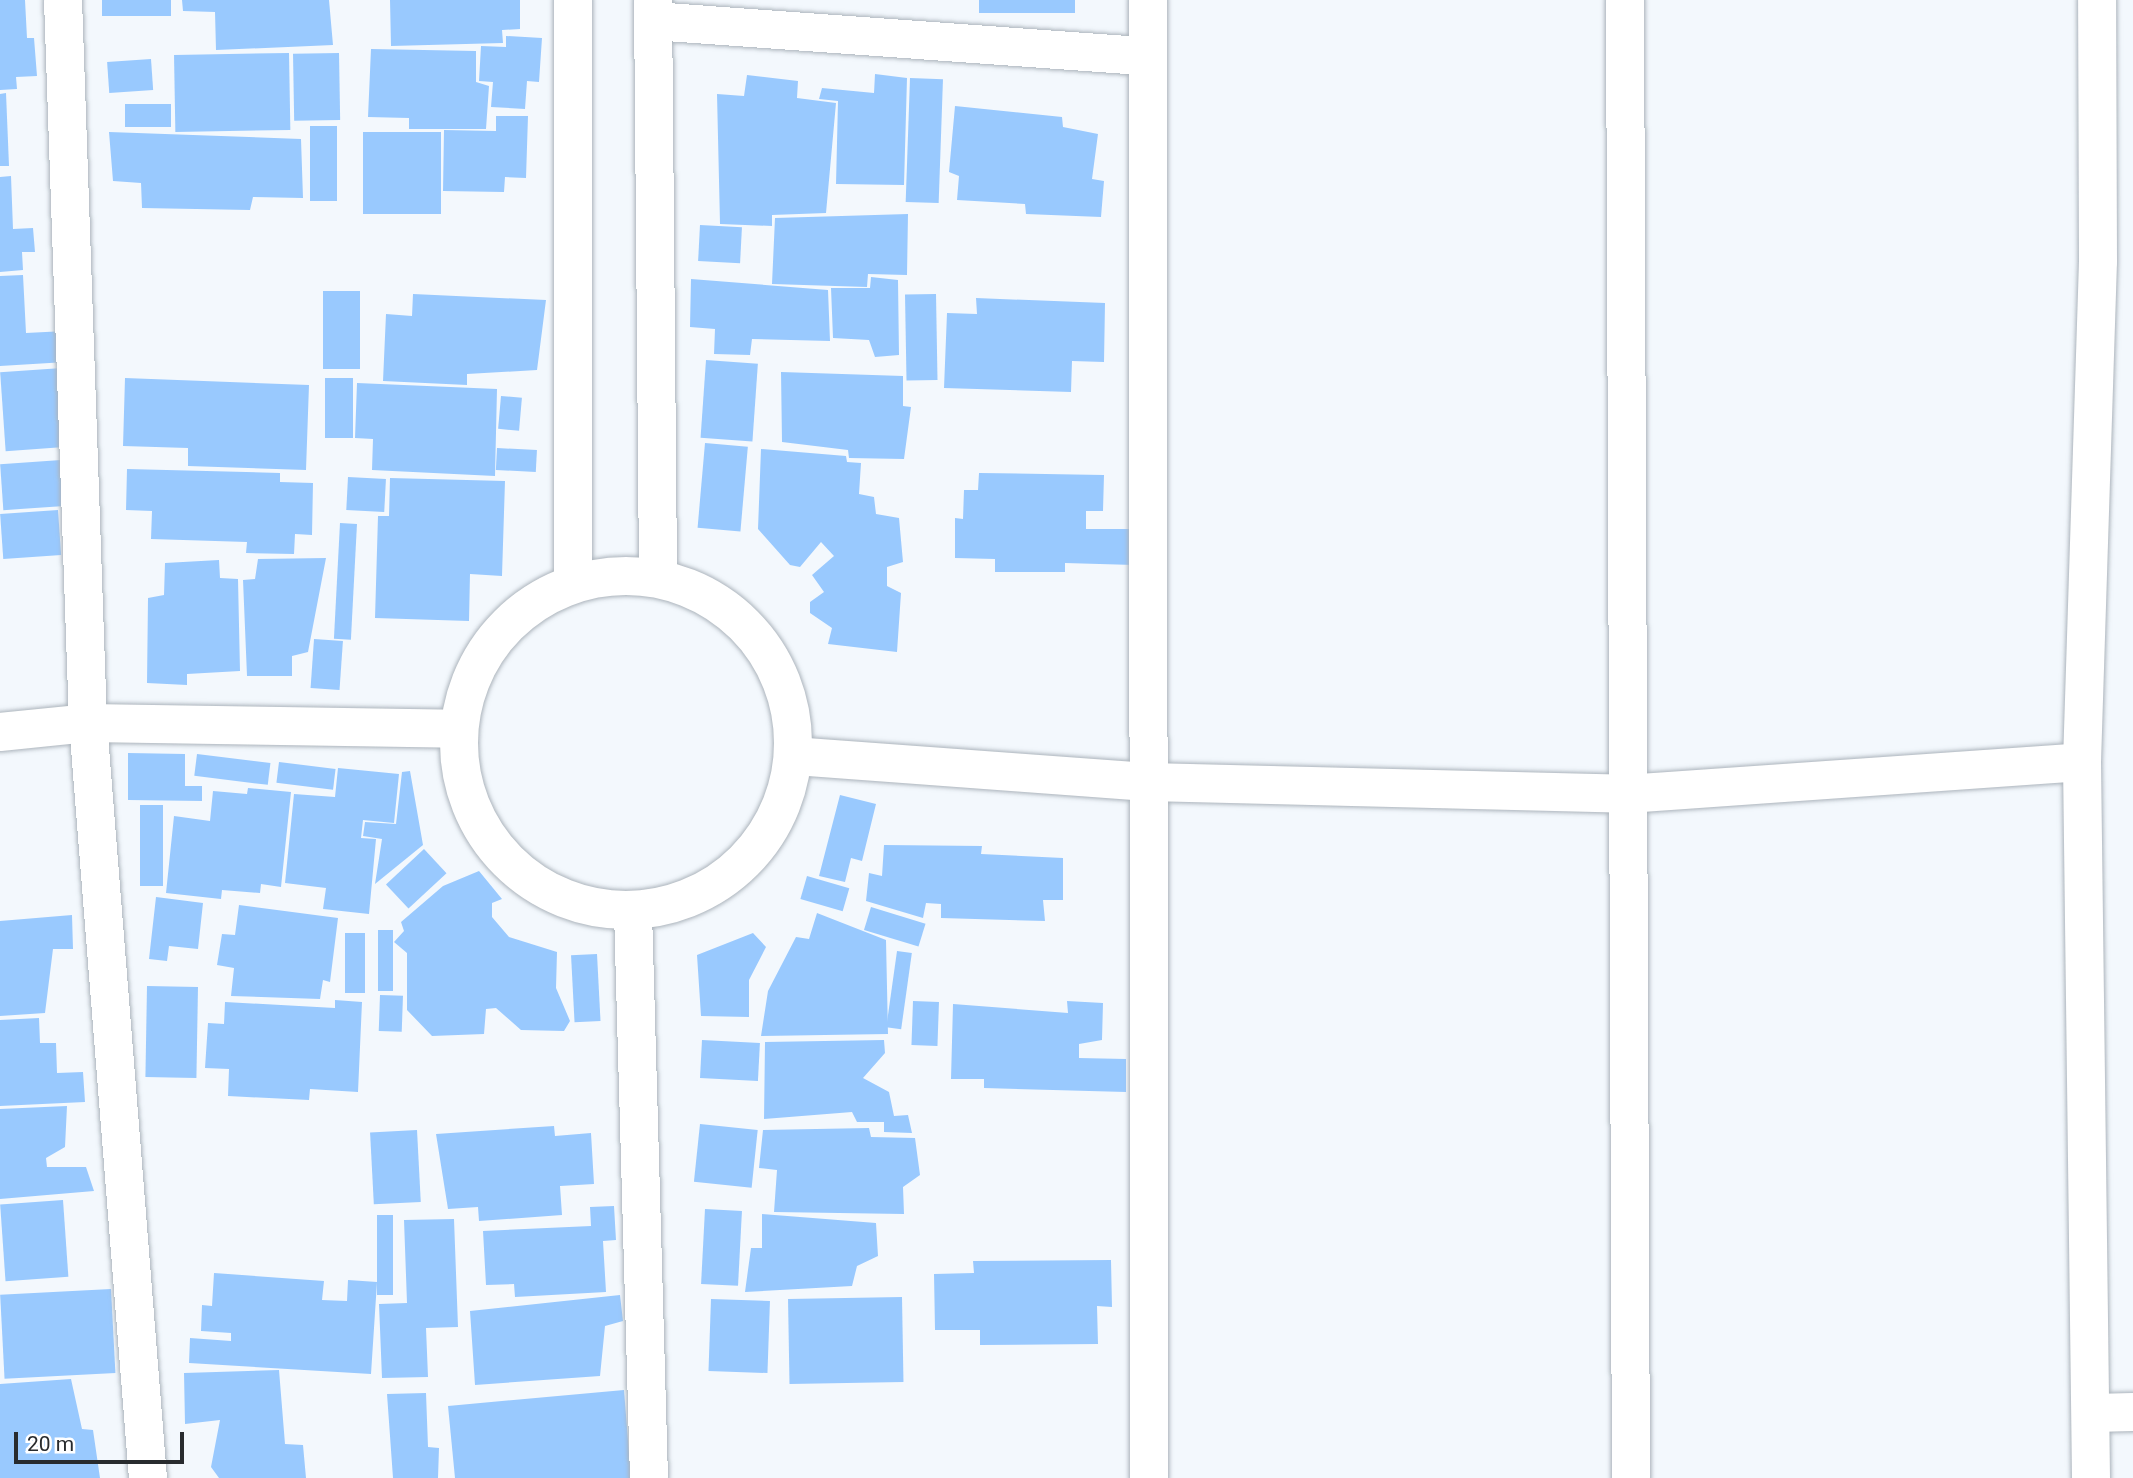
<!DOCTYPE html>
<style>
body{margin:0}
#map{position:relative;width:2133px;height:1478px;overflow:hidden;background:#f3f8fd;font-family:Roboto,sans-serif}
div>[style]{position:absolute}
.building>*{inset:0;background:#99c9fe;transform-origin:0 0}
.roads{filter:drop-shadow(0 0 2px #acb4bc) drop-shadow(0 0 2px #acb4bc)}
.minor>*{height:38px;margin:-19px;padding:0 19px;transform-origin:19px;border-radius:19px;background:#fff}
.minor>.ring{margin:-19px;padding:0;box-sizing:content-box;background:none;border:38px solid #fff;border-radius:50%}
span{translate:-50% -50%;white-space:nowrap;text-align:center;line-height:1.15;-webkit-text-stroke:5px #fff;paint-order:stroke}
.scale{position:absolute;left:14px;top:1432px;width:170px;height:32px;box-sizing:border-box;border:4px solid #282b2e;border-top:0;padding-left:9px;font-size:21px;line-height:24px;white-space:nowrap;color:#282b2e;-webkit-text-stroke:5px #fff;paint-order:stroke}
</style>
<div id="map">
<div class="building">
<div style="clip-path:polygon(0 0,25px 0,27px 38px,34px 38px,37px 76px,16px 77px,17px 89px,0 90px)"></div>
<div style="left:102px;top:0;width:69px;height:16px"></div>
<div style="clip-path:polygon(182px 0,329px 0,333px 45px,216px 50px,215px 12px,183px 11px)"></div>
<div style="clip-path:polygon(390px 0,520px 0,520px 29px,502px 30px,503px 43px,391px 46px)"></div>
<div style="left:979px;top:0;width:96px;height:13px"></div>
<div style="clip-path:polygon(506px 36px,542px 38px,539px 82px,527px 81px,525px 109px,491px 107px,493px 82px,479px 81px,481px 46px,506px 47px)"></div>
<div style="clip-path:polygon(371px 49px,476px 51px,476px 82px,489px 86px,486px 129px,409px 129px,409px 118px,368px 117px)"></div>
<div style="left:289px;top:53px;width:77px;height:115px;rotate:89deg"></div>
<div style="left:339px;top:53px;width:67px;height:46px;rotate:89deg"></div>
<div style="left:151px;top:59px;width:31px;height:44px;rotate:86deg"></div>
<div style="clip-path:polygon(875px 74px,907px 78px,904px 185px,836px 184px,838px 101px,819px 99px,822px 88px,874px 93px)"></div>
<div style="clip-path:polygon(747px 75px,798px 81px,797px 98px,836px 103px,826px 213px,772px 215px,772px 226px,720px 224px,717px 94px,744px 96px)"></div>
<div style="left:910px;top:78px;width:33px;height:124px;rotate:2deg"></div>
<div style="clip-path:polygon(6px 93px,9px 166px,0 166px,0 94px)"></div>
<div style="left:171px;top:104px;width:23px;height:46px;rotate:90deg"></div>
<div style="clip-path:polygon(955px 106px,1062px 117px,1063px 127px,1098px 134px,1092px 179px,1104px 181px,1101px 217px,1026px 214px,1025px 204px,957px 200px,959px 176px,949px 172px)"></div>
<div style="clip-path:polygon(496px 116px,528px 116px,526px 178px,505px 177px,504px 192px,443px 191px,444px 130px,496px 131px)"></div>
<div style="left:337px;top:126px;width:75px;height:27px;rotate:90deg"></div>
<div style="clip-path:polygon(109px 132px,301px 139px,303px 198px,253px 197px,250px 210px,142px 208px,141px 183px,113px 181px)"></div>
<div style="left:441px;top:132px;width:82px;height:78px;rotate:90deg"></div>
<div style="clip-path:polygon(11px 176px,13px 229px,33px 228px,35px 252px,22px 252px,23px 270px,0 272px,0 177px)"></div>
<div style="clip-path:polygon(908px 214px,907px 275px,868px 274px,867px 287px,772px 284px,775px 218px)"></div>
<div style="left:700px;top:225px;width:42px;height:36px;rotate:3deg"></div>
<div style="clip-path:polygon(23px 275px,26px 333px,65px 331px,66px 362px,0 366px,0 276px)"></div>
<div style="clip-path:polygon(871px 277px,898px 280px,899px 355px,875px 357px,869px 340px,833px 338px,831px 288px,870px 288px)"></div>
<div style="clip-path:polygon(691px 279px,828px 290px,830px 341px,752px 339px,750px 355px,714px 354px,715px 329px,690px 327px)"></div>
<div style="left:323px;top:291px;width:37px;height:78px"></div>
<div style="clip-path:polygon(413px 294px,546px 300px,537px 370px,467px 374px,467px 385px,383px 381px,386px 314px,412px 316px)"></div>
<div style="left:936px;top:294px;width:86px;height:31px;rotate:89deg"></div>
<div style="clip-path:polygon(976px 298px,1105px 303px,1104px 362px,1072px 361px,1071px 392px,944px 388px,947px 313px,977px 314px)"></div>
<div style="left:706px;top:360px;width:52px;height:78px;rotate:4deg"></div>
<div style="left:62px;top:368px;width:79px;height:62px;rotate:86deg"></div>
<div style="clip-path:polygon(781px 372px,903px 376px,903px 406px,911px 407px,904px 459px,849px 458px,848px 450px,782px 442px)"></div>
<div style="clip-path:polygon(125px 378px,309px 385px,306px 470px,188px 466px,188px 448px,123px 446px)"></div>
<div style="left:325px;top:378px;width:28px;height:60px"></div>
<div style="clip-path:polygon(357px 383px,497px 389px,495px 476px,372px 470px,373px 439px,355px 438px)"></div>
<div style="left:501px;top:396px;width:21px;height:33px;rotate:5deg"></div>
<div style="left:705px;top:443px;width:43px;height:85px;rotate:5deg"></div>
<div style="left:497px;top:448px;width:40px;height:22px;rotate:3deg"></div>
<div style="clip-path:polygon(761px 449px,846px 456px,847px 462px,861px 463px,859px 494px,874px 497px,876px 514px,899px 518px,903px 562px,887px 567px,887px 586px,901px 593px,897px 652px,828px 644px,832px 628px,810px 613px,810px 602px,824px 592px,812px 575px,834px 556px,821px 542px,800px 567px,790px 565px,758px 529px)"></div>
<div style="left:61px;top:460px;width:46px;height:61px;rotate:86deg"></div>
<div style="clip-path:polygon(127px 469px,280px 473px,280px 482px,313px 483px,312px 535px,295px 534px,294px 554px,246px 553px,247px 542px,151px 539px,152px 511px,126px 510px)"></div>
<div style="clip-path:polygon(979px 473px,1104px 475px,1103px 511px,1086px 511px,1086px 529px,1134px 529px,1134px 565px,1065px 563px,1065px 572px,995px 572px,995px 559px,955px 558px,955px 518px,963px 519px,964px 490px,978px 490px)"></div>
<div style="left:348px;top:477px;width:38px;height:33px;rotate:3deg"></div>
<div style="clip-path:polygon(390px 478px,505px 481px,502px 576px,470px 574px,469px 621px,375px 618px,378px 516px,389px 516px)"></div>
<div style="left:58px;top:510px;width:45px;height:58px;rotate:86deg"></div>
<div style="left:340px;top:523px;width:17px;height:116px;rotate:3deg"></div>
<div style="clip-path:polygon(326px 558px,308px 652px,292px 656px,292px 676px,247px 676px,243px 580px,255px 579px,258px 559px)"></div>
<div style="clip-path:polygon(219px 560px,220px 578px,238px 579px,240px 671px,187px 674px,187px 685px,147px 683px,148px 598px,164px 595px,165px 563px)"></div>
<div style="left:314px;top:639px;width:29px;height:49px;rotate:4deg"></div>
<div style="clip-path:polygon(128px 753px,185px 754px,185px 786px,202px 786px,202px 801px,128px 800px)"></div>
<div style="left:197px;top:754px;width:74px;height:22px;rotate:7deg"></div>
<div style="left:279px;top:762px;width:57px;height:21px;rotate:7deg"></div>
<div style="clip-path:polygon(338px 768px,399px 774px,394px 823px,363px 820px,361px 838px,376px 839px,369px 914px,323px 909px,326px 888px,285px 883px,294px 794px,335px 797px)"></div>
<div style="clip-path:polygon(410px 771px,423px 845px,375px 884px,382px 839px,363px 836px,365px 822px,396px 824px,402px 772px)"></div>
<div style="clip-path:polygon(248px 788px,291px 792px,281px 887px,261px 884px,260px 893px,222px 890px,221px 899px,166px 893px,174px 816px,210px 821px,213px 791px,247px 794px)"></div>
<div style="clip-path:polygon(840px 795px,876px 804px,862px 861px,851px 858px,845px 882px,819px 876px)"></div>
<div style="left:140px;top:805px;width:23px;height:81px"></div>
<div style="clip-path:polygon(884px 845px,982px 846px,981px 854px,1063px 858px,1063px 900px,1043px 900px,1045px 921px,941px 918px,941px 904px,926px 903px,923px 918px,866px 901px,869px 873px,882px 876px)"></div>
<div style="left:424px;top:849px;width:33px;height:52px;rotate:47deg"></div>
<div style="clip-path:polygon(479px 871px,502px 899px,492px 903px,492px 917px,509px 937px,557px 952px,556px 988px,570px 1021px,564px 1031px,521px 1030px,496px 1008px,486px 1009px,484px 1034px,432px 1036px,407px 1010px,407px 953px,394px 942px,404px 931px,401px 922px,443px 886px)"></div>
<div style="left:807px;top:876px;width:44px;height:24px;rotate:16deg"></div>
<div style="clip-path:polygon(156px 897px,203px 903px,198px 949px,169px 946px,167px 961px,149px 959px)"></div>
<div style="clip-path:polygon(239px 905px,338px 918px,330px 982px,323px 980px,320px 999px,231px 996px,234px 968px,217px 965px,222px 934px,235px 935px)"></div>
<div style="left:871px;top:907px;width:57px;height:24px;rotate:17deg"></div>
<div style="clip-path:polygon(817px 913px,886px 940px,888px 1034px,761px 1036px,768px 991px,796px 937px,809px 939px)"></div>
<div style="clip-path:polygon(72px 915px,73px 949px,53px 949px,45px 1013px,0 1016px,0 921px)"></div>
<div style="left:378px;top:930px;width:15px;height:61px"></div>
<div style="left:345px;top:933px;width:20px;height:60px"></div>
<div style="clip-path:polygon(753px 933px,766px 947px,749px 980px,749px 1017px,701px 1016px,697px 955px)"></div>
<div style="left:897px;top:951px;width:15px;height:77px;rotate:8deg"></div>
<div style="left:597px;top:954px;width:67px;height:26px;rotate:87deg"></div>
<div style="left:147px;top:986px;width:51px;height:91px;rotate:1deg"></div>
<div style="left:380px;top:995px;width:23px;height:36px;rotate:2deg"></div>
<div style="clip-path:polygon(335px 1000px,362px 1002px,358px 1092px,310px 1089px,309px 1100px,228px 1096px,229px 1069px,205px 1068px,208px 1023px,224px 1024px,225px 1002px,335px 1008px)"></div>
<div style="left:913px;top:1001px;width:26px;height:44px;rotate:2deg"></div>
<div style="clip-path:polygon(1067px 1001px,1103px 1003px,1102px 1040px,1079px 1044px,1079px 1058px,1126px 1059px,1126px 1092px,984px 1088px,984px 1079px,951px 1079px,953px 1004px,1068px 1013px)"></div>
<div style="clip-path:polygon(39px 1018px,40px 1043px,56px 1043px,57px 1073px,83px 1072px,85px 1102px,0 1106px,0 1020px)"></div>
<div style="left:702px;top:1040px;width:58px;height:38px;rotate:3deg"></div>
<div style="clip-path:polygon(884px 1040px,885px 1053px,863px 1078px,889px 1092px,894px 1116px,908px 1115px,912px 1133px,884px 1132px,884px 1122px,857px 1122px,852px 1112px,764px 1119px,765px 1042px)"></div>
<div style="clip-path:polygon(67px 1106px,65px 1147px,46px 1158px,47px 1167px,86px 1167px,94px 1191px,0 1199px,0 1109px)"></div>
<div style="left:700px;top:1124px;width:58px;height:58px;rotate:6deg"></div>
<div style="clip-path:polygon(554px 1126px,555px 1136px,591px 1133px,594px 1184px,560px 1186px,562px 1215px,479px 1221px,478px 1207px,448px 1209px,436px 1134px)"></div>
<div style="clip-path:polygon(869px 1128px,871px 1137px,915px 1138px,920px 1175px,903px 1187px,904px 1214px,774px 1212px,777px 1170px,759px 1168px,763px 1130px)"></div>
<div style="left:417px;top:1130px;width:72px;height:47px;rotate:87deg"></div>
<div style="left:63px;top:1200px;width:77px;height:63px;rotate:86deg"></div>
<div style="clip-path:polygon(614px 1206px,616px 1240px,603px 1241px,606px 1292px,515px 1297px,514px 1284px,486px 1285px,483px 1231px,591px 1226px,590px 1207px)"></div>
<div style="left:705px;top:1209px;width:37px;height:75px;rotate:3deg"></div>
<div style="clip-path:polygon(762px 1214px,876px 1223px,878px 1256px,857px 1266px,852px 1286px,745px 1292px,751px 1248px,762px 1248px)"></div>
<div style="left:377px;top:1215px;width:16px;height:80px"></div>
<div style="clip-path:polygon(454px 1219px,458px 1327px,426px 1328px,428px 1377px,382px 1378px,379px 1304px,407px 1303px,404px 1220px)"></div>
<div style="clip-path:polygon(1111px 1260px,1112px 1307px,1097px 1306px,1098px 1344px,980px 1345px,980px 1330px,935px 1330px,934px 1274px,974px 1273px,973px 1261px)"></div>
<div style="clip-path:polygon(214px 1273px,324px 1281px,322px 1300px,347px 1301px,348px 1280px,377px 1282px,371px 1374px,189px 1363px,190px 1338px,231px 1341px,231px 1333px,201px 1331px,202px 1305px,212px 1306px)"></div>
<div style="left:111px;top:1289px;width:84px;height:111px;rotate:87deg"></div>
<div style="clip-path:polygon(620px 1295px,623px 1321px,605px 1326px,600px 1376px,475px 1385px,470px 1311px)"></div>
<div style="left:902px;top:1297px;width:85px;height:114px;rotate:89deg"></div>
<div style="left:711px;top:1299px;width:59px;height:72px;rotate:2deg"></div>
<div style="clip-path:polygon(279px 1370px,285px 1444px,303px 1445px,306px 1478px,219px 1478px,211px 1467px,220px 1420px,185px 1424px,184px 1373px)"></div>
<div style="clip-path:polygon(71px 1379px,82px 1429px,93px 1430px,100px 1478px,0 1478px,0 1384px)"></div>
<div style="clip-path:polygon(624px 1390px,631px 1478px,455px 1478px,448px 1406px)"></div>
<div style="clip-path:polygon(426px 1393px,428px 1447px,439px 1448px,438px 1478px,393px 1478px,387px 1394px)"></div>
</div>
<div class="roads">
<div class="minor">
<div style="left:63px;top:0;width:723px;rotate:88.02deg"></div>
<div style="left:88px;top:723px;width:757px;rotate:85.46deg"></div>
<div style="left:653px;top:0;width:577px;rotate:89.5deg"></div>
<div style="left:1148px;top:0;width:1478px;rotate:89.96deg"></div>
<div style="left:1625px;top:0;width:1478px;rotate:89.77deg"></div>
<div style="left:653px;top:21px;width:495px;rotate:4.1deg"></div>
<div class="ring" style="left:459px;top:576px;width:296px;height:296px"></div>
<div style="left:573px;top:582px;width:582px;rotate:-90deg"></div>
<div style="left:0;top:732px;width:88px;rotate:-5.8deg"></div>
<div style="left:88px;top:723px;width:369px;rotate:0.9deg"></div>
<div style="left:794px;top:756px;width:356px;rotate:4.2deg"></div>
<div style="left:1149px;top:782px;width:477px;rotate:1.4deg"></div>
<div style="left:1626px;top:794px;width:457px;rotate:-4deg"></div>
<div style="left:633px;top:912px;width:566px;rotate:88.38deg"></div>
<div style="left:2093px;top:1413px;width:40px;rotate:-1.4deg"></div>
<div style="left:2091px;top:1478px;width:716px;rotate:-90.72deg"></div>
<div style="left:2082px;top:762px;width:501px;rotate:-88.17deg"></div>
<div style="left:2098px;top:261px;width:261px;rotate:-90.2deg"></div>
</div>
</div>
<div class="scale">20 m</div>
</div>
